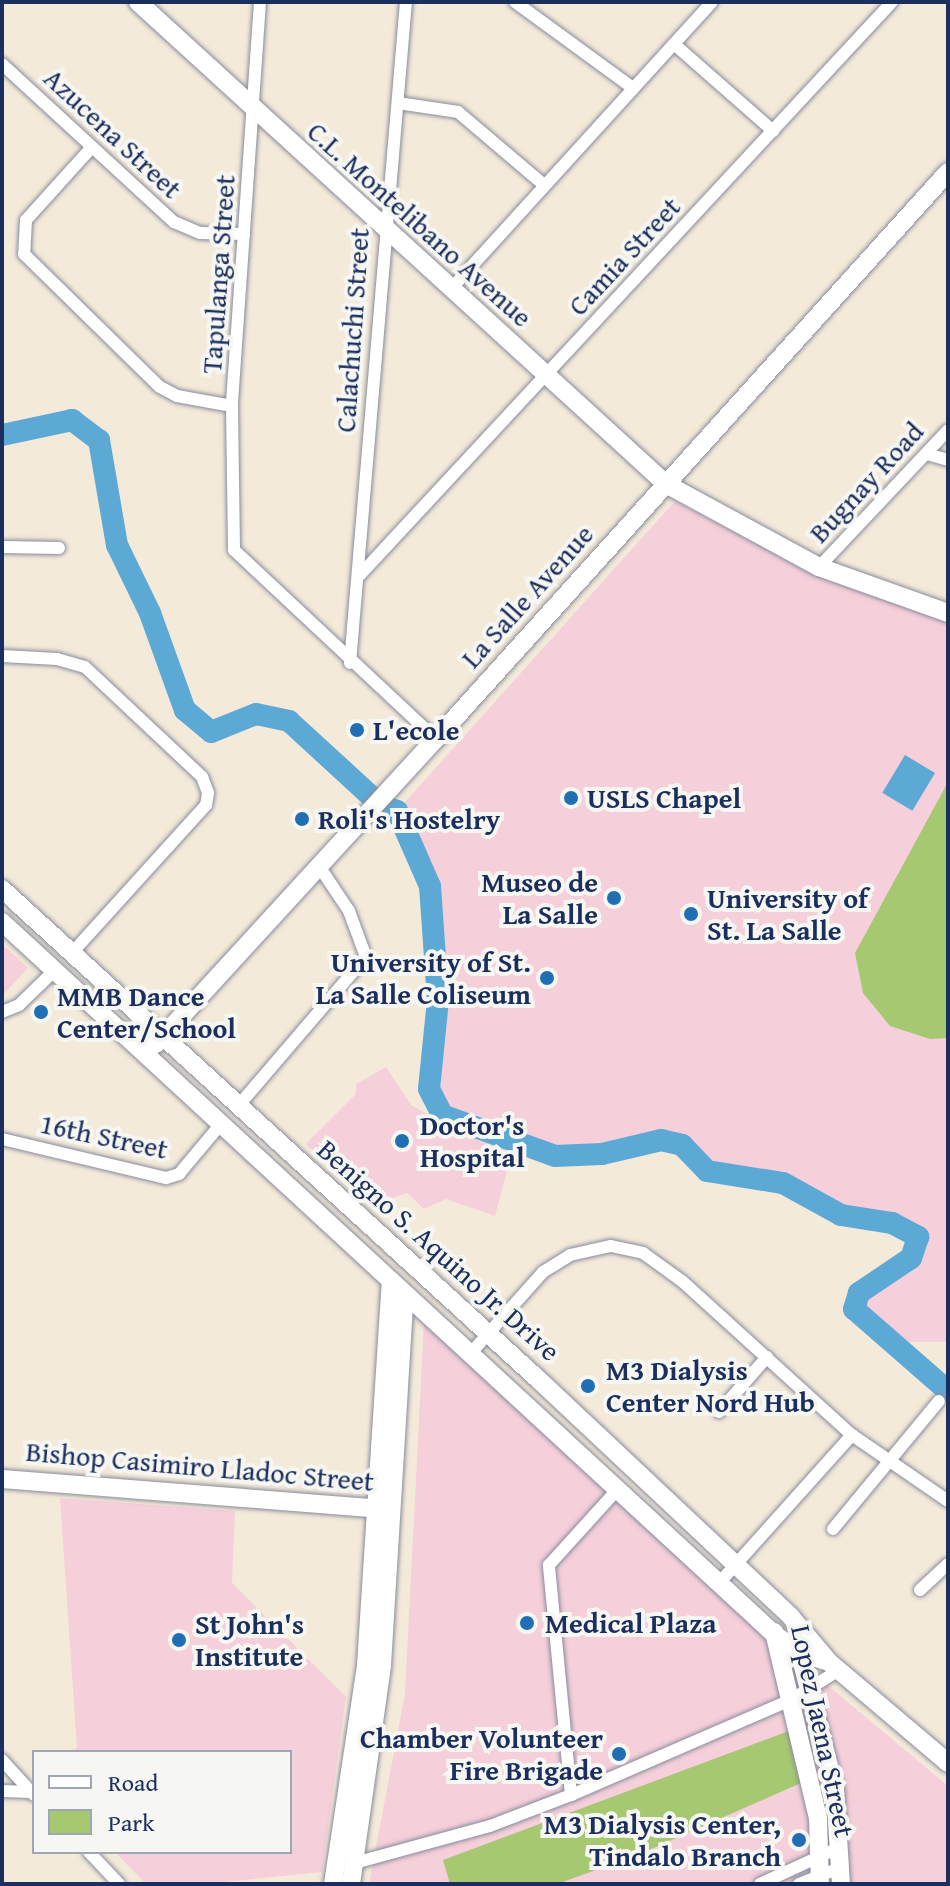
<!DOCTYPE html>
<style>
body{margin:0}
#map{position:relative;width:950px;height:1886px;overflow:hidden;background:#f4eada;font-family:"Gentium Book Plus",serif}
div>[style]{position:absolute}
.built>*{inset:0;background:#f5cfda}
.green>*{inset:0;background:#a6c871}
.water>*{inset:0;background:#5da9d6;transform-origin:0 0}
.river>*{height:22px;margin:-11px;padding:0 11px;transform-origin:11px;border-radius:11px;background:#5da9d6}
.roads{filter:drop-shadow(0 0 2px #888c9c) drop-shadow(0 0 2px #888c9c)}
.street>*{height:12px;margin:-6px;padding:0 6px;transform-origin:6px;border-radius:6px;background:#fff}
.secondary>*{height:18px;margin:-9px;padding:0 9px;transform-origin:9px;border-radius:9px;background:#fff}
.dots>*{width:22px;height:22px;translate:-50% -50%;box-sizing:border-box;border:4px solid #f6f6f2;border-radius:50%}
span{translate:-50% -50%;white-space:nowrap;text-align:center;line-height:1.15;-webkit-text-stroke:8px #f6f6f2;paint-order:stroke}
.street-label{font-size:28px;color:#1b2f5e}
.poi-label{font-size:28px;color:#1b2f5e;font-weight:700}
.left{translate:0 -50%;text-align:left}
.right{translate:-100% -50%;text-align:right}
.frame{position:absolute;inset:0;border:4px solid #1b2f5e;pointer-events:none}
.legend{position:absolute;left:32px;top:1750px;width:260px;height:104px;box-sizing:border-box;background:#f6f6f2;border:2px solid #9ea6b7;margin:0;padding:10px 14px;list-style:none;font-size:24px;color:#1b2f5e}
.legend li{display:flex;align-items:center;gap:16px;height:40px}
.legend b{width:40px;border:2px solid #9ea6b7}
</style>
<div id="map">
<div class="built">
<div style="clip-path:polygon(675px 501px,827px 579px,948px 622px,948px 1342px,888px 1342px,854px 1309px,859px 1293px,911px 1258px,918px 1237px,892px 1223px,841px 1215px,783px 1183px,707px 1171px,682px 1145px,661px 1140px,602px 1154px,555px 1156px,465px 1126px,434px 1105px,429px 1089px,438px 942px,430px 886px,397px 811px)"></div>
<div style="clip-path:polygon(2px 944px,28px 968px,2px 996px)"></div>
<div style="clip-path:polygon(386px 1067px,411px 1105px,427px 1114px,438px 1135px,457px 1125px,513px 1148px,495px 1216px,446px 1199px,424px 1209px,407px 1193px,369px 1206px,306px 1144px,356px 1094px,356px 1084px)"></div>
<div style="clip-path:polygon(424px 1322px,728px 1602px,948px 1786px,948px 1884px,369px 1884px,405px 1694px)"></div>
<div style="clip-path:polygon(60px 1498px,235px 1511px,232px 1583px,346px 1697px,322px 1872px,203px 1884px,146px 1884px,115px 1852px,290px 1852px,290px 1752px,72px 1752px,77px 1747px)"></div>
</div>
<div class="green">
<div style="clip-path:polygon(948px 782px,948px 1038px,930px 1039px,890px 1026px,863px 993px,855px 953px)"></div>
<div style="clip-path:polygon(789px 1731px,801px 1783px,640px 1854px,557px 1884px,450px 1884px,443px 1860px)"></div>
</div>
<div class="water">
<div style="left:905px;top:755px;width:35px;height:44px;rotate:31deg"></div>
</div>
<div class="river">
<div style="left:2px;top:435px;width:72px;rotate:-12.1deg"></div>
<div style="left:72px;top:420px;width:34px;rotate:37deg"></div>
<div style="left:99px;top:440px;width:107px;rotate:80.3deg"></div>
<div style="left:117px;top:545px;width:76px;rotate:64.1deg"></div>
<div style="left:150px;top:613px;width:103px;rotate:70.2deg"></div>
<div style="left:185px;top:710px;width:34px;rotate:40deg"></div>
<div style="left:211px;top:732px;width:48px;rotate:-21.8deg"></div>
<div style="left:256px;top:714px;width:34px;rotate:12deg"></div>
<div style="left:289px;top:721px;width:114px;rotate:42.5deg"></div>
<div style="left:386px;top:807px;width:12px;rotate:20deg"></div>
<div style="left:397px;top:811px;width:82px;rotate:66.3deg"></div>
<div style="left:430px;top:886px;width:114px;rotate:86deg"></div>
<div style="left:438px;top:1000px;width:89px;rotate:95.8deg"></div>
<div style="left:429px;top:1089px;width:29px;rotate:63deg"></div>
<div style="left:442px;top:1115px;width:120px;rotate:19.9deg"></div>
<div style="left:555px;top:1156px;width:47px;rotate:-2.4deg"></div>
<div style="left:602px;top:1154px;width:61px;rotate:-13.3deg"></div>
<div style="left:661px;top:1140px;width:22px;rotate:13deg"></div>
<div style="left:682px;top:1145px;width:36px;rotate:46deg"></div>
<div style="left:707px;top:1171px;width:77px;rotate:9deg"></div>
<div style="left:783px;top:1183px;width:66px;rotate:28.9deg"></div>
<div style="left:841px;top:1215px;width:52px;rotate:8.9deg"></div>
<div style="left:892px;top:1223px;width:30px;rotate:28deg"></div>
<div style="left:918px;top:1237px;width:22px;rotate:108deg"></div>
<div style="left:911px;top:1258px;width:63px;rotate:146.1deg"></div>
<div style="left:859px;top:1293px;width:17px;rotate:107deg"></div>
<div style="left:854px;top:1309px;width:125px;rotate:41.1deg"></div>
</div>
<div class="roads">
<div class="street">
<div style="left:260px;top:2px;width:405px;rotate:94deg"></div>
<div style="left:232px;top:406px;width:144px;rotate:89.2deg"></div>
<div style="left:234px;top:550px;width:277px;rotate:43.1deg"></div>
<div style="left:515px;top:2px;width:146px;rotate:36.1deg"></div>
<div style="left:674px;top:44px;width:132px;rotate:41.3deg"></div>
<div style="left:2px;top:64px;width:234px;rotate:42.6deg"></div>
<div style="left:174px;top:222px;width:28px;rotate:23deg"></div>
<div style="left:200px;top:233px;width:44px;rotate:1.3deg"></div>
<div style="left:398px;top:103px;width:61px;rotate:8.5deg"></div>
<div style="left:458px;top:112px;width:113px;rotate:40.3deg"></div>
<div style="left:92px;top:147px;width:98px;rotate:132.1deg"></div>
<div style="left:26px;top:220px;width:34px;rotate:93deg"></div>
<div style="left:24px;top:254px;width:190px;rotate:44.4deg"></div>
<div style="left:160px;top:387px;width:19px;rotate:28deg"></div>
<div style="left:177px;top:396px;width:56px;rotate:10.3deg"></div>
<div style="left:450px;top:290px;width:389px;rotate:-47.7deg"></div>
<div style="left:927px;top:454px;width:22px;rotate:16deg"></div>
<div style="left:2px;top:547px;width:57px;rotate:1deg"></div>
<div style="left:819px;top:567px;width:188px;rotate:-46.7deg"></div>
<div style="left:358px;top:577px;width:785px;rotate:-47.12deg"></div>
<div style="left:2px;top:656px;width:55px;rotate:3.1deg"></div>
<div style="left:57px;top:659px;width:29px;rotate:16deg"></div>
<div style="left:85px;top:667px;width:161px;rotate:43.2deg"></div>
<div style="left:202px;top:777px;width:17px;rotate:69deg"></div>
<div style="left:208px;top:793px;width:12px;rotate:99deg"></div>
<div style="left:206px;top:805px;width:200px;rotate:132.2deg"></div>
<div style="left:350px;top:663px;width:663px;rotate:-85.16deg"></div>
<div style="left:2px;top:1012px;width:18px;rotate:-22deg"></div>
<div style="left:19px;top:1005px;width:50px;rotate:-44.2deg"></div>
<div style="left:239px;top:1105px;width:195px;rotate:-49.4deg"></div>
<div style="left:366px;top:957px;width:49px;rotate:-110.3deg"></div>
<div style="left:349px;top:911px;width:54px;rotate:-123.7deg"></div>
<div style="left:2px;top:1139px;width:169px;rotate:13.4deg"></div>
<div style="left:166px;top:1178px;width:14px;rotate:-17deg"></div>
<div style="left:179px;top:1174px;width:65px;rotate:-50deg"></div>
<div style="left:470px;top:1354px;width:110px;rotate:-48.3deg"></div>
<div style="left:543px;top:1272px;width:32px;rotate:-32deg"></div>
<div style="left:570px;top:1255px;width:42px;rotate:-12.4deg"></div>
<div style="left:611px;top:1246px;width:33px;rotate:12deg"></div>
<div style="left:643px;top:1253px;width:48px;rotate:35.7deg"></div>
<div style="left:682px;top:1281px;width:229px;rotate:42.2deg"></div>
<div style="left:852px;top:1435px;width:116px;rotate:34.5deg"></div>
<div style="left:719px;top:1412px;width:73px;rotate:-48.9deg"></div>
<div style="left:833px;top:1529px;width:166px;rotate:-50.4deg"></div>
<div style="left:720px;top:1582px;width:198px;rotate:-48.1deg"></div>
<div style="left:920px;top:1590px;width:38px;rotate:-43deg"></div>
<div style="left:2px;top:1760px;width:47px;rotate:47.6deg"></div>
<div style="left:2px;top:1791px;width:29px;rotate:2deg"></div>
<div style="left:571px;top:1795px;width:231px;rotate:-95.5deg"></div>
<div style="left:549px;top:1565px;width:103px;rotate:-47.8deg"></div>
<div style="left:89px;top:1852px;width:44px;rotate:46.8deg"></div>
<div style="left:351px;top:1864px;width:144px;rotate:-15.3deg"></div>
<div style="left:490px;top:1826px;width:87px;rotate:-20.9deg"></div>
<div style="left:571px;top:1795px;width:240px;rotate:-23.4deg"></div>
<div style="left:791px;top:1700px;width:57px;rotate:-32deg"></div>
<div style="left:760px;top:1884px;width:88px;rotate:-24.8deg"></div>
<div style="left:799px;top:1884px;width:46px;rotate:-21.6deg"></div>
</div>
<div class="secondary">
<div style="left:138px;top:2px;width:715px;rotate:42.39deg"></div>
<div style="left:666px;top:484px;width:174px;rotate:28.5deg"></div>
<div style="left:819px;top:567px;width:137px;rotate:19.6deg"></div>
<div style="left:2px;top:889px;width:728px;rotate:42.44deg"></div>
<div style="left:539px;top:1380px;width:346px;rotate:43.2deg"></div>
<div style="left:791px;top:1617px;width:59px;rotate:49.8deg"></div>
<div style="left:829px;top:1662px;width:156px;rotate:40.3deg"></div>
<div style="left:2px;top:922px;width:1050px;rotate:42.68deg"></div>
<div style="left:774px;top:1634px;width:32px;rotate:36deg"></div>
<div style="left:800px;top:1653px;width:30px;rotate:17deg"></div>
<div style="left:143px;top:1051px;width:16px;rotate:-30deg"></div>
<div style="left:157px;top:1043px;width:413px;rotate:-47.5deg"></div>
<div style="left:436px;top:739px;width:764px;rotate:-47.92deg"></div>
<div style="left:2px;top:1479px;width:385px;rotate:4.5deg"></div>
<div style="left:774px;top:1632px;width:191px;rotate:76.7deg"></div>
<div style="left:818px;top:1818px;width:66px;rotate:88.3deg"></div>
<div style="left:798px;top:1647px;width:147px;rotate:75.4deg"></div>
<div style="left:835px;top:1789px;width:95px;rotate:86.4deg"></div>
<div style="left:333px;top:1884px;width:221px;rotate:-81.4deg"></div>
<div style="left:366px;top:1665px;width:385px;rotate:-86.3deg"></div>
<div style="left:351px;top:1884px;width:221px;rotate:-81.9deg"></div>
<div style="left:382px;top:1665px;width:372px;rotate:-86.5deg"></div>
</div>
</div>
<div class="dots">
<div style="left:357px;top:730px;background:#1f6fb2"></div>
<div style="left:571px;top:798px;background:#1f6fb2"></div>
<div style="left:302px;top:819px;background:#1f6fb2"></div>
<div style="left:614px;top:898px;background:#1f6fb2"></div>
<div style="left:691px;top:914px;background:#1f6fb2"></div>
<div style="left:547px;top:978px;background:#1f6fb2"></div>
<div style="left:41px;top:1012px;background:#1f6fb2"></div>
<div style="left:402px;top:1141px;background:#1f6fb2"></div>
<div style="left:588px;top:1386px;background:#1f6fb2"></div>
<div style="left:527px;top:1623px;background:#1f6fb2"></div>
<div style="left:179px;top:1640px;background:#1f6fb2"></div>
<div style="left:619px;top:1754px;background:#1f6fb2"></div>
<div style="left:799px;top:1840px;background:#1f6fb2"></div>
</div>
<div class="street-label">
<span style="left:113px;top:133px;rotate:43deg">Azucena Street</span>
<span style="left:420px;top:224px;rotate:42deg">C.L. Montelibano Avenue</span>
<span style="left:624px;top:256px;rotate:-47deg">Camia Street</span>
<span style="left:218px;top:274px;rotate:-86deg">Tapulanga Street</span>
<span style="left:352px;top:330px;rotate:-86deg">Calachuchi Street</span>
<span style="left:866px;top:482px;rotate:-47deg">Bugnay Road</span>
<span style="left:527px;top:596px;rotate:-48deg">La Salle Avenue</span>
<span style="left:104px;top:1136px;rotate:12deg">16th Street</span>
<span style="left:439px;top:1250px;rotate:42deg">Benigno S. Aquino Jr. Drive</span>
<span style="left:200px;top:1466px;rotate:5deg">Bishop Casimiro Lladoc Street</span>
<span style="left:823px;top:1731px;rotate:78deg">Lopez Jaena Street</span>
</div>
<div class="poi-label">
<span class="left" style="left:373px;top:730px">L'ecole</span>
<span class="left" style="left:587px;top:798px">USLS Chapel</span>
<span class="left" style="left:318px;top:819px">Roli's Hostelry</span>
<span class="right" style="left:598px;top:898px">Museo de<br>La Salle</span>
<span class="left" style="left:707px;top:914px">University of<br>St. La Salle</span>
<span class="right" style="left:531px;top:978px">University of St.<br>La Salle Coliseum</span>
<span class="left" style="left:57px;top:1012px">MMB Dance<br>Center/School</span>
<span class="left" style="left:420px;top:1141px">Doctor's<br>Hospital</span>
<span class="left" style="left:606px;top:1386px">M3 Dialysis<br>Center Nord Hub</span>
<span class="left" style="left:545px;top:1623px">Medical Plaza</span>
<span class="left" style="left:195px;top:1640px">St John's<br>Institute</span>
<span class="right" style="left:603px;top:1754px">Chamber Volunteer<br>Fire Brigade</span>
<span class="right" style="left:781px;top:1840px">M3 Dialysis Center,<br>Tindalo Branch</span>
</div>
<div class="frame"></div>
<ul class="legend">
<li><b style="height:10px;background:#fff"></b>Road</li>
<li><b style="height:22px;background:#a6c871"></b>Park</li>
</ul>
</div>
